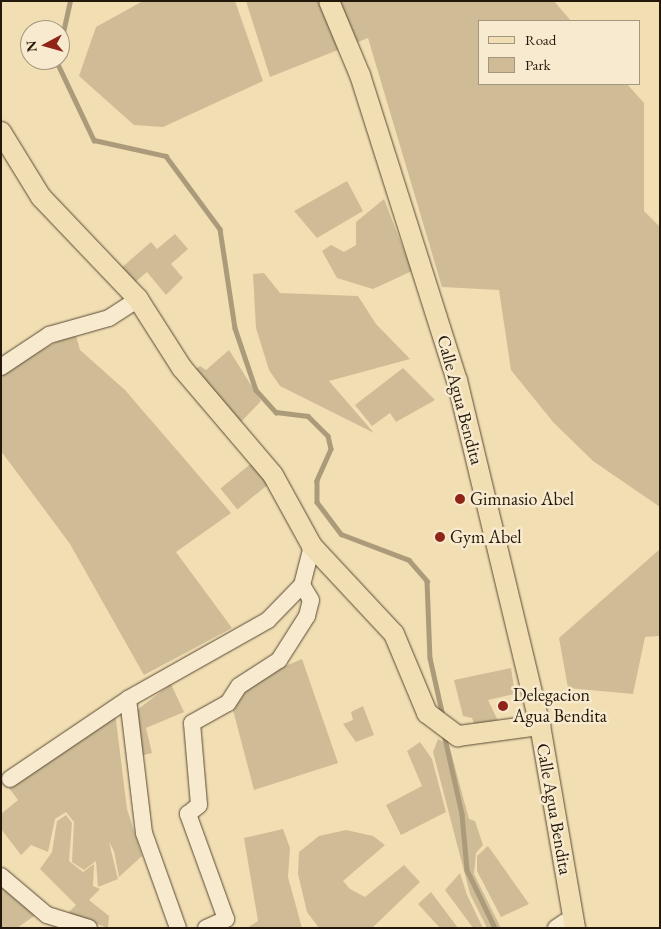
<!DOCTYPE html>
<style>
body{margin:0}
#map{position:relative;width:661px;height:929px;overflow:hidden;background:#f2deb3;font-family:"EB Garamond",serif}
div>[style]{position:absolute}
.green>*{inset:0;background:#cfbc96;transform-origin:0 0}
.stream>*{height:4.5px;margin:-2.25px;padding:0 2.25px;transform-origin:2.25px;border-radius:2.25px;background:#ac9b7a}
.roads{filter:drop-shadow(0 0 1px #584a35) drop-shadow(0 0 1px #584a35)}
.minor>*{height:16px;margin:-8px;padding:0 8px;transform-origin:8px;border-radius:8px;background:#f7eace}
.major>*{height:20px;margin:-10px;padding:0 10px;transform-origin:10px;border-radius:10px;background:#f2deb3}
.dots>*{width:14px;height:14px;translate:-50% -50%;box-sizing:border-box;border:2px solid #f7eace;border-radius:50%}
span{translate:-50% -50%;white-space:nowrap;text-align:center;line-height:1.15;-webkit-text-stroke:5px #f7eace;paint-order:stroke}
.street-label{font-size:18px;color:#24180b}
.poi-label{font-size:18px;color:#24180b}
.left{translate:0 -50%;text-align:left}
.frame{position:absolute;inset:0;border:2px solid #24180b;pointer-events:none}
.legend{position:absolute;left:478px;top:20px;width:162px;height:65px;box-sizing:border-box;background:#f7eace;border:1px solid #a39680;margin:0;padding:6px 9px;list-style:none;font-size:15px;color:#24180b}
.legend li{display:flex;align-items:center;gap:10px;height:25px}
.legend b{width:25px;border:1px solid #a39680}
.north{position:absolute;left:20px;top:20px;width:50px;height:50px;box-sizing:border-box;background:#f7eace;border:1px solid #a39680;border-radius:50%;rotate:264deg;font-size:14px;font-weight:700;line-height:20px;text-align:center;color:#24180b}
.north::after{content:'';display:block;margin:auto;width:18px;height:22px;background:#8f2418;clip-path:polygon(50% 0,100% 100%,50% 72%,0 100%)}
</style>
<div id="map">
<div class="green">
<div style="clip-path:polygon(143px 1px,235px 1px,263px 81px,163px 127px,134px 125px,79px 76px,96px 27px)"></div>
<div style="clip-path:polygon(246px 1px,554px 1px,571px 21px,480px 21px,480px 84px,627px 84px,644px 103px,644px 211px,660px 227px,660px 507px,593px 461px,553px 422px,511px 370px,499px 290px,442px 287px,368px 38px,270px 77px)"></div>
<div style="clip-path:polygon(347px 181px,363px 211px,317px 238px,294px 211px)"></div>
<div style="clip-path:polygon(384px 199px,412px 271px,373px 289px,337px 278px,322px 251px,331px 245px,344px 252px,356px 245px,356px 222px)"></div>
<div style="clip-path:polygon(175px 234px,188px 249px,171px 264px,183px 278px,166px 295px,147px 272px,133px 284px,120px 269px,151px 242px,157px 249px)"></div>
<div style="clip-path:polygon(264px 273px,280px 293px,358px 296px,376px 324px,410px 359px,329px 381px,374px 433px,280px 386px,269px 370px,256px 328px,253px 274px)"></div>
<div style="clip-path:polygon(75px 332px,80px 350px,125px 390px,231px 513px,176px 552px,232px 628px,144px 675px,70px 544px,1px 451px,1px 372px)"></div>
<div style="clip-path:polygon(229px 350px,261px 401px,239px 424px,194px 370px,200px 366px,206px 370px)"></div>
<div style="clip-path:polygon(403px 368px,435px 400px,396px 422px,390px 413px,372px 426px,355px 405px)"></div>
<div style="left:253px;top:462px;width:27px;height:42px;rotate:51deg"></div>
<div style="clip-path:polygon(660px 549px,660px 636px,645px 637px,633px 694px,568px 688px,559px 638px)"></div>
<div style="clip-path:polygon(302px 659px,338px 763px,254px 790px,232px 706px,255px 679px)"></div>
<div style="clip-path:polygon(511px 668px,515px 694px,488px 700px,499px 723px,475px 726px,472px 718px,463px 716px,454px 680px)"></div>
<div style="clip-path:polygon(171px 684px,184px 712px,146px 728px,152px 753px,140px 756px,137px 710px)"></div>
<div style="clip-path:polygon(363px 706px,374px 735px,356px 742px,343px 724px,353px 720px,351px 712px)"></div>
<div style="clip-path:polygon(115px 712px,127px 809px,142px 856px,119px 877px,114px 851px,109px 842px,118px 879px,98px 887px,96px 861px,84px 870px,72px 862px,74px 822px,66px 812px,55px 819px,48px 852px,31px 845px,21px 855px,1px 829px,1px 814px,18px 800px,6px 784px)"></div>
<div style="clip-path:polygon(438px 739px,449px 745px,469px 819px,475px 821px,483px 845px,476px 853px,474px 874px,501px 928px,487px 928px,470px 894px,433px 752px)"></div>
<div style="clip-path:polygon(420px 742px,432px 759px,446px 812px,401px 835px,386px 805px,422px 786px,407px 751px)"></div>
<div style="clip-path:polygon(66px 815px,72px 823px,69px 861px,83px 872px,94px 864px,93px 886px,100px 889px,89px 900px,109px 916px,108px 928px,68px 913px,76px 905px,40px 869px,52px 852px,57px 821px)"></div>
<div style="clip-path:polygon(283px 829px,290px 848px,288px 877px,302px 928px,247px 928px,258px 921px,244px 838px)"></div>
<div style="clip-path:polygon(346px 830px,373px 836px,385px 845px,343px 881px,350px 889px,365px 897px,404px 865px,420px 882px,372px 928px,319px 928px,307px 912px,298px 874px,299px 852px,319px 836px)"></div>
<div style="clip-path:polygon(488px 846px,529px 904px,501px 917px,477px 871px,477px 856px)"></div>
<div style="clip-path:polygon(460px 873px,467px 895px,483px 928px,473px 928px,445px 890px)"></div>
<div style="clip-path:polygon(1px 883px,37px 914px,17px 928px,1px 928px)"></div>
<div style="clip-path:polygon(431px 892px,458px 928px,440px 928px,418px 904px)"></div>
</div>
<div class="stream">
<div style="left:60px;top:46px;width:46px;rotate:-77.5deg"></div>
<div style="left:56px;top:60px;width:89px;rotate:64.6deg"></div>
<div style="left:94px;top:140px;width:74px;rotate:12.5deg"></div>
<div style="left:166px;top:156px;width:91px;rotate:53.5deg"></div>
<div style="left:220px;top:229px;width:100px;rotate:81.4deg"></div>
<div style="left:235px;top:328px;width:65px;rotate:71.3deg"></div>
<div style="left:256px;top:390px;width:30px;rotate:48deg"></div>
<div style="left:276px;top:412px;width:32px;rotate:7deg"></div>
<div style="left:308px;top:416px;width:28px;rotate:45deg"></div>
<div style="left:328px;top:436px;width:13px;rotate:77deg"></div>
<div style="left:331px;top:449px;width:35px;rotate:114deg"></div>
<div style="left:317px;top:481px;width:21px;rotate:90deg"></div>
<div style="left:317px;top:502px;width:40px;rotate:53deg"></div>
<div style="left:341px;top:534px;width:73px;rotate:20.9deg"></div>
<div style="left:409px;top:560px;width:28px;rotate:49deg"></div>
<div style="left:427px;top:581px;width:77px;rotate:87.8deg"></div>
<div style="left:430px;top:658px;width:59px;rotate:77.4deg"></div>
<div style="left:444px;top:734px;width:82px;rotate:77.3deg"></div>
<div style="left:462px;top:814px;width:56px;rotate:84.9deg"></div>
<div style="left:467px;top:870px;width:64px;rotate:64.2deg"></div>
</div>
<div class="roads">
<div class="minor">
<div style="left:1px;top:367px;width:58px;rotate:-33.7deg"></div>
<div style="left:49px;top:335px;width:62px;rotate:-15.8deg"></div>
<div style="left:109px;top:318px;width:35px;rotate:-33deg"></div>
<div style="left:128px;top:699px;width:135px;rotate:83.2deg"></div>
<div style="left:144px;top:833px;width:101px;rotate:70.3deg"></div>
<div style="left:10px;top:779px;width:143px;rotate:-34.1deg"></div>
<div style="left:128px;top:699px;width:161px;rotate:-29.4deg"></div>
<div style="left:268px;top:620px;width:49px;rotate:-45.8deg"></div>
<div style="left:302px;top:585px;width:40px;rotate:-75.6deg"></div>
<div style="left:1px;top:876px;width:60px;rotate:40.3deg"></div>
<div style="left:47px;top:915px;width:44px;rotate:17.2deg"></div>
<div style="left:206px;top:928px;width:22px;rotate:-24deg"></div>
<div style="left:226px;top:919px;width:112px;rotate:-109.9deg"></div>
<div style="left:188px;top:814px;width:14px;rotate:-39deg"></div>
<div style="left:199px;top:805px;width:82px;rotate:-94.9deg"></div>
<div style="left:192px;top:723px;width:41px;rotate:-29.1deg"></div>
<div style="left:228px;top:703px;width:20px;rotate:-57deg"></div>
<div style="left:239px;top:686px;width:48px;rotate:-33deg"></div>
<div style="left:279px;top:660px;width:52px;rotate:-57.5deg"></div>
<div style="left:307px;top:616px;width:16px;rotate:-76deg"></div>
<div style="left:311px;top:600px;width:17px;rotate:-121deg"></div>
<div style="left:556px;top:928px;width:11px;rotate:-34deg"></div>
</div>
<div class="major">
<div style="left:329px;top:1px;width:80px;rotate:67.3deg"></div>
<div style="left:360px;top:75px;width:320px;rotate:72.4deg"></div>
<div style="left:457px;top:380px;width:355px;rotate:76.5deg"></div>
<div style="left:540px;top:725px;width:206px;rotate:80.2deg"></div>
<div style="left:1px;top:132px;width:76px;rotate:58.4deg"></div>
<div style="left:41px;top:197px;width:141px;rotate:46.4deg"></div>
<div style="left:138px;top:299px;width:82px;rotate:57.5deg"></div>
<div style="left:182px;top:368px;width:140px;rotate:49.6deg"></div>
<div style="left:273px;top:475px;width:81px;rotate:61.2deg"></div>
<div style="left:312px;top:546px;width:120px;rotate:47deg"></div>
<div style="left:394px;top:634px;width:86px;rotate:67.3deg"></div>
<div style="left:427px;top:713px;width:39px;rotate:37deg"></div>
<div style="left:458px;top:736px;width:83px;rotate:-7.6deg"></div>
</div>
</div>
<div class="dots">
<div style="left:460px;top:499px;background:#8f2418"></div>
<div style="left:440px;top:537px;background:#8f2418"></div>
<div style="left:503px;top:706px;background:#8f2418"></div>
</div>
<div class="street-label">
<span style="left:460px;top:400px;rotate:75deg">Calle Agua Bendita</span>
<span style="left:554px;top:809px;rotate:80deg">Calle Agua Bendita</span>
</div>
<div class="poi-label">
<span class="left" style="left:470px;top:499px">Gimnasio Abel</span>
<span class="left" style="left:450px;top:537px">Gym Abel</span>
<span class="left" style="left:513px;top:706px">Delegacion<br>Agua Bendita</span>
</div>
<div class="frame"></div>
<ul class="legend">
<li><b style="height:6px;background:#f2deb3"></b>Road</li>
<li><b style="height:14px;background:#cfbc96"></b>Park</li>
</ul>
<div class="north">N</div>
</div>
